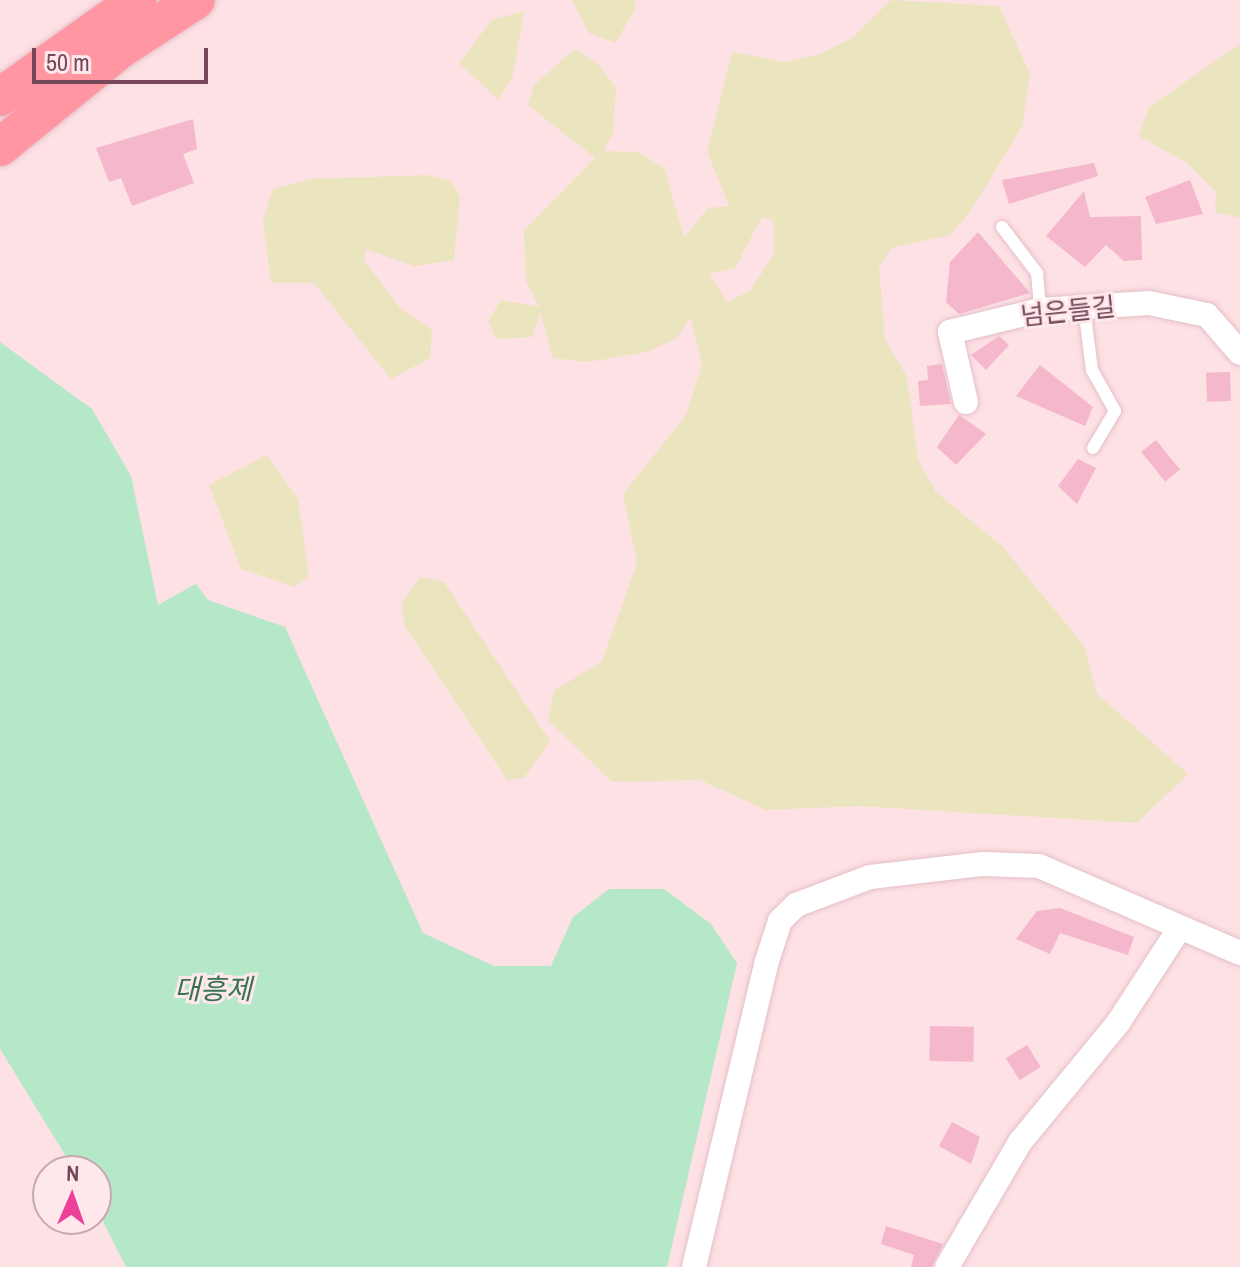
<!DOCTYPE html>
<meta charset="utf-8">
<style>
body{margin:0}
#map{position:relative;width:1240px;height:1267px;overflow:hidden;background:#fde1e4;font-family:"Archivo Narrow","Noto Sans KR",sans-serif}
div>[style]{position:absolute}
.green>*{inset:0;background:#ebe5bf}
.water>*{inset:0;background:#b5e7c9}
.building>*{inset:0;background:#f4b7cc;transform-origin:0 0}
.roads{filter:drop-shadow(0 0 2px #e4bfc8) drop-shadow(0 0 2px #e4bfc8)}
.service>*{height:12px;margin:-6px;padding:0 6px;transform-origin:6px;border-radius:6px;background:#fff}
.minor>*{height:24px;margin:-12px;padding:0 12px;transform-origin:12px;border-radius:12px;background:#fff}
.primary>*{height:38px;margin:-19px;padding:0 19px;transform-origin:19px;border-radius:19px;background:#ff96a1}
span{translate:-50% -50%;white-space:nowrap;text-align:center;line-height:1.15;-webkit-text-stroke:6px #ffe8eb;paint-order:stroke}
.street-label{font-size:26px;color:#754758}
.water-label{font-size:28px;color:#387451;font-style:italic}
.north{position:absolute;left:32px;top:1155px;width:80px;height:80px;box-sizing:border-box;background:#ffe8eb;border:2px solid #c8a8b0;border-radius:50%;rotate:2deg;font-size:22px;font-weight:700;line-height:32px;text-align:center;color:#754758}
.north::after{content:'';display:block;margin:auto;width:28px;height:36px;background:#ed4098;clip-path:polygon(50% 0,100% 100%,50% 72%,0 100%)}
.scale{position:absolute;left:32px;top:48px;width:176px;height:36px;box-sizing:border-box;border:4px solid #754758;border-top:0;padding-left:10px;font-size:24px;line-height:28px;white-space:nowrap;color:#754758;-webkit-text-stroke:6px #ffe8eb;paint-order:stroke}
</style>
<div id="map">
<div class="green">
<div style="clip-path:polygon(572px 0,635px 0,635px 10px,615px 43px,589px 33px)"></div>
<div style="clip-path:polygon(evenodd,891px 0,999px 6px,1030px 74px,1022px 127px,970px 212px,950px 235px,891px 248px,879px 267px,885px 339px,907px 377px,918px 459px,936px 492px,1002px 546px,1085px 647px,1097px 694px,1188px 774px,1137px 823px,859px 806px,766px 810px,700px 780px,612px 782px,548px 720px,554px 691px,602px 661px,637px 563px,623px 494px,686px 415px,702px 364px,690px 317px,677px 338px,647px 352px,588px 362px,553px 358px,540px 311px,533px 337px,496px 339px,488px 321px,501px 300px,539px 307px,526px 281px,524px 230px,595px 158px,528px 105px,534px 85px,575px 49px,599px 65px,616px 88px,613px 133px,603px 151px,638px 152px,664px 168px,684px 237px,708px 208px,729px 206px,707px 151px,732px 52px,785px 62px,820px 54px,852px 38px,891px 0,762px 217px,773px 220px,774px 254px,750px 291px,727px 302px,709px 274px,735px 268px,762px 217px)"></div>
<div style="clip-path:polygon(524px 11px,513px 75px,499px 100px,459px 63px,492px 20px)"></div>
<div style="clip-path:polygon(1240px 44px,1240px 218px,1215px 212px,1216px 191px,1185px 162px,1139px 136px,1149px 107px)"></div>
<div style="clip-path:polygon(428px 175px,451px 181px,460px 197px,454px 260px,415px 266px,365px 249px,364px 260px,400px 308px,432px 330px,430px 358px,391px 379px,314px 283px,271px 283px,263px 220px,273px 189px,311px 179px)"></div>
<div style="clip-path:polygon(267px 455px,298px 499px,309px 576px,295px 587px,241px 569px,209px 485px)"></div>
<div style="clip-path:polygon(420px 577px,444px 582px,550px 741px,524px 778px,507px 780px,404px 625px,402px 603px)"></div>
</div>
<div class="water">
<div style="clip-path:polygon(0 342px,92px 409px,131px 476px,158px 605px,196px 584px,208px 600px,285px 627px,423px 933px,494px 966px,551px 966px,573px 917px,609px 889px,664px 889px,711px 924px,737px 963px,667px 1267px,126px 1267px,96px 1208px,96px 1171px,75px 1171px,0 1049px)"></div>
</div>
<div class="building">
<div style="clip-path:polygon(193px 119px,197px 149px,183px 154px,194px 183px,132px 206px,121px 178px,109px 182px,96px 148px)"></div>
<div style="clip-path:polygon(1094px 163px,1098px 176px,1009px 204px,1002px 180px)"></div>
<div style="clip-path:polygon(1190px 180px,1203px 214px,1156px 224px,1145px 197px)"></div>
<div style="clip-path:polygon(1084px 191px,1090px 217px,1141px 216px,1142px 260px,1124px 261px,1106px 245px,1085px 267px,1046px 236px)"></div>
<div style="clip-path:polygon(978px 232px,1030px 293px,959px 314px,946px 302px,950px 262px)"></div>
<div style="clip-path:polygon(999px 336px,1009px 345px,986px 370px,971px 355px)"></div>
<div style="clip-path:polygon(942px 364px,951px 404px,920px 406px,918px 381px,928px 380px,927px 366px)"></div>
<div style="clip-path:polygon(1040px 365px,1093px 407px,1085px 426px,1016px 396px)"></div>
<div style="left:1230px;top:372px;width:29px;height:24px;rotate:88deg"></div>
<div style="clip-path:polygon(959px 415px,986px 434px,956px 465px,937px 447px)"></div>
<div style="left:1156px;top:440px;width:38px;height:19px;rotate:51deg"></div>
<div style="clip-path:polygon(1078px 459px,1096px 468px,1077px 504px,1058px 486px)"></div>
<div style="clip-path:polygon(1060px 908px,1134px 937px,1128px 955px,1060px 933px,1050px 954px,1016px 939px,1037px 911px)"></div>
<div style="left:930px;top:1026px;width:44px;height:35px;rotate:1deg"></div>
<div style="left:1027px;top:1045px;width:26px;height:25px;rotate:58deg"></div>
<div style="clip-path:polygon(952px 1122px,980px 1137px,971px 1164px,939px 1146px)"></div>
<div style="clip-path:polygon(886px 1226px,943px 1244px,932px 1267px,911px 1267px,914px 1255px,881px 1244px)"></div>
</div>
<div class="roads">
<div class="service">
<div style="left:1002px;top:227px;width:58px;rotate:52.7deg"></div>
<div style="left:1037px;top:273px;width:37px;rotate:85deg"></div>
<div style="left:1084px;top:307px;width:64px;rotate:82.8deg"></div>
<div style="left:1092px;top:370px;width:47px;rotate:60.7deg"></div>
<div style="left:1115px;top:411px;width:43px;rotate:120.7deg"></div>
</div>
<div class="minor">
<div style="left:966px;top:402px;width:72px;rotate:-102.9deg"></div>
<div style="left:950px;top:332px;width:93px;rotate:-13.7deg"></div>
<div style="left:1040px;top:310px;width:109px;rotate:-3.7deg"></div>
<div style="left:1149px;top:303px;width:59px;rotate:11.7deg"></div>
<div style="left:1207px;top:315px;width:50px;rotate:49deg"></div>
<div style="left:694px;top:1267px;width:311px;rotate:-76.6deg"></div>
<div style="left:766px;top:964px;width:45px;rotate:-72deg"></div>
<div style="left:780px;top:921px;width:23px;rotate:-45deg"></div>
<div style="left:796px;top:905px;width:79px;rotate:-20.7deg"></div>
<div style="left:870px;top:877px;width:114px;rotate:-6.6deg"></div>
<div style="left:983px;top:864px;width:56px;rotate:2deg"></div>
<div style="left:1039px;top:866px;width:219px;rotate:23.4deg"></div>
<div style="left:947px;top:1267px;width:145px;rotate:-59.7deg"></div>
<div style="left:1020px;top:1142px;width:154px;rotate:-50.5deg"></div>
<div style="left:1118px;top:1023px;width:112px;rotate:-57deg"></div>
</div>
<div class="primary">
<div style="left:0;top:97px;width:168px;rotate:-35.3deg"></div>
<div style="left:0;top:147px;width:157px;rotate:-39.1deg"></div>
<div style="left:122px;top:48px;width:88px;rotate:-33deg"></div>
</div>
</div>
<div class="street-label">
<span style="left:1068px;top:311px;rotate:-6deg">넘은들길</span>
</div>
<div class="water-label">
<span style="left:213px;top:989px">대흥제</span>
</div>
<div class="north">N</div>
<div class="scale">50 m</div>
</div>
